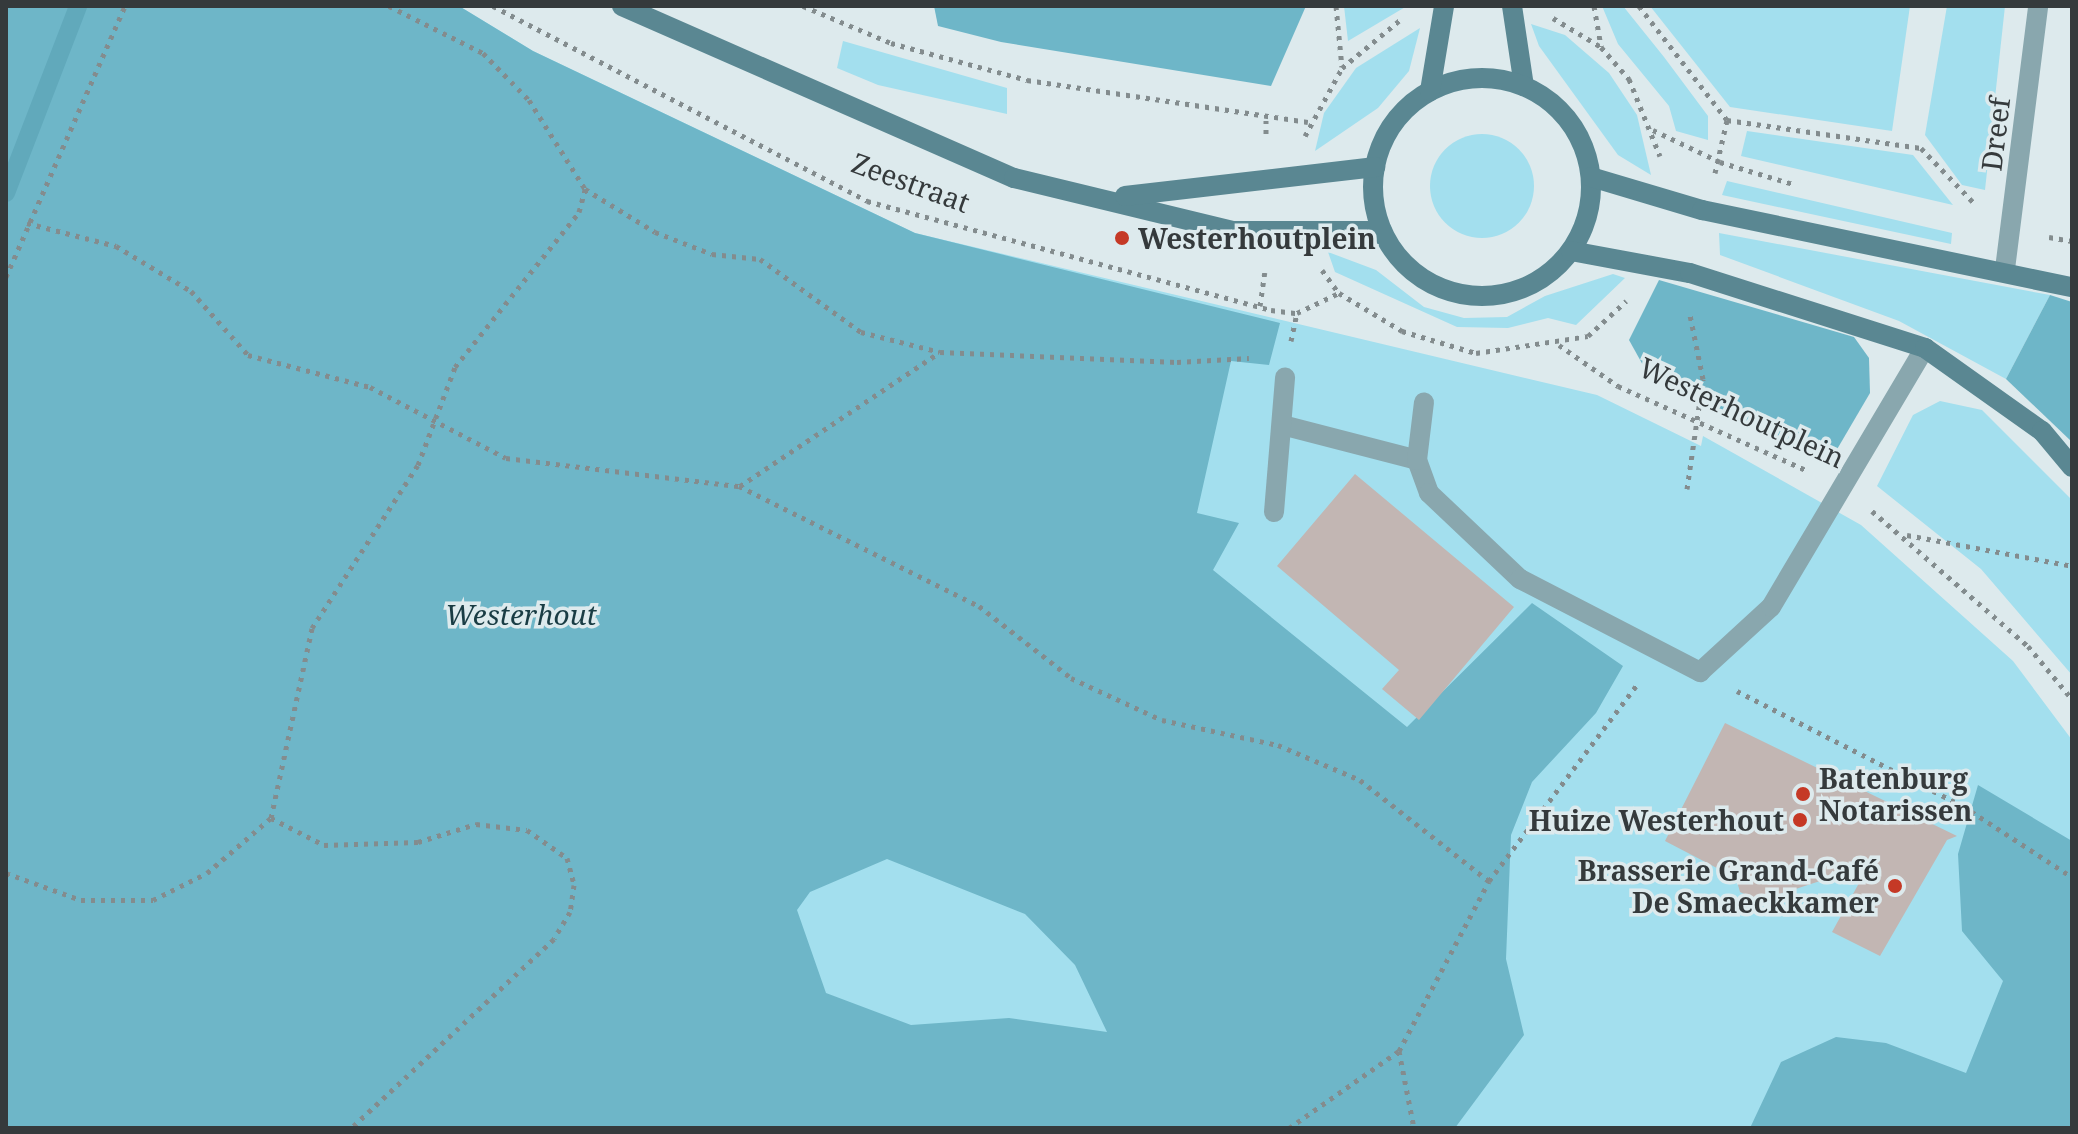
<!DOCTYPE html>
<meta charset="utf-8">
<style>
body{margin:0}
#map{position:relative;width:2078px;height:1134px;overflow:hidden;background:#ddeaed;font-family:"Noto Serif",serif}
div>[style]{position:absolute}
.green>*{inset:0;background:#a3dfee}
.round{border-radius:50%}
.forest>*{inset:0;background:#6eb6c8}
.stream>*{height:18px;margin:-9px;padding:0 9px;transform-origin:9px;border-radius:9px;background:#61a9bb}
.building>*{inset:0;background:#c2b6b3}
.path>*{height:5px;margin-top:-2.5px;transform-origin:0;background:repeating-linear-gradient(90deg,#838c8e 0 4px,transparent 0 10px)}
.lane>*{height:20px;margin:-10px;padding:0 10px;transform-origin:10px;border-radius:10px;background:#89a7ae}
.street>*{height:20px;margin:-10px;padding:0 10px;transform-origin:10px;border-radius:10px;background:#89a7ae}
.secondary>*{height:20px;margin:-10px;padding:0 10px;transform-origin:10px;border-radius:10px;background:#5a8792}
.secondary>.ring{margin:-10px;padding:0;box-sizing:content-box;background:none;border:20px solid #5a8792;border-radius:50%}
.dots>*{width:22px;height:22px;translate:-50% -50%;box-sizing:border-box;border:4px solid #ddeaed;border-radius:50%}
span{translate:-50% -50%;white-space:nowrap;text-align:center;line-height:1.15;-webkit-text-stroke:7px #ddeaed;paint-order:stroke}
.street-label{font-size:28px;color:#353a3c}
.poi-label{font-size:28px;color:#353a3c;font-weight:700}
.left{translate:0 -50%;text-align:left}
.right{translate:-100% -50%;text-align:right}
.park-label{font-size:28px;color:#193c44;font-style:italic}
.frame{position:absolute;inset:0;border:8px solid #353a3c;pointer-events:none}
</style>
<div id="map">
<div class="green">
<div style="clip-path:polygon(459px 6px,533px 51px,915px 233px,1597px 395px,1701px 446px,1703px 436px,1861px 525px,2013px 661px,2072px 740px,2072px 1128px,6px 1128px)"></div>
<div style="clip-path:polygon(1344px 6px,1407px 6px,1348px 41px)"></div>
<div style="clip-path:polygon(1602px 6px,1623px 6px,1664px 57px,1708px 116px,1708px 140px,1676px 131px,1669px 106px,1618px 44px)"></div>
<div style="clip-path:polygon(1650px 6px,1910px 6px,1892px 131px,1730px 107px)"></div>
<div style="clip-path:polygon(1947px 6px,2005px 6px,1985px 190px,1962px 185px,1925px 135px)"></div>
<div style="clip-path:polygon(1531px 24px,1565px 35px,1609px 73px,1637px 115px,1651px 175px,1618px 155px,1539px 46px)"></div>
<div style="clip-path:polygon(1420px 28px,1409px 71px,1378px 108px,1315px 151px,1324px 113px,1356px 68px)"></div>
<div style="clip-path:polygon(843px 41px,1007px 88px,1007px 114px,878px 85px,837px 68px)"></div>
<div style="clip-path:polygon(1747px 131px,1913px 155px,1953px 205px,1741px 156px)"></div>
<div class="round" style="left:1430px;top:134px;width:104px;height:104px"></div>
<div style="clip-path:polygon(1727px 181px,1952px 233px,1951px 244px,1722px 195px)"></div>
<div style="clip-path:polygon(1719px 233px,2050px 295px,2006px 379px,1899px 321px,1720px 255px)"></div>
<div style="clip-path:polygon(1328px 252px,1376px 270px,1424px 307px,1464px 318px,1507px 317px,1545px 296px,1613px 274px,1625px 278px,1576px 325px,1548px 318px,1508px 328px,1457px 327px,1335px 272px)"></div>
<div style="clip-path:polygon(1940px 401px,1982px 410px,2072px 500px,2072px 675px,1981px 569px,1877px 486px,1913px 415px)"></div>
</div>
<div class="forest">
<div style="clip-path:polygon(evenodd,6px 6px,459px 6px,533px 51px,915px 233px,1280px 323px,1269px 365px,1231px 361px,1197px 513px,1239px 523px,1213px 570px,1407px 727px,1532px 603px,1623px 666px,1596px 713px,1532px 782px,1511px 835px,1506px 959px,1524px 1035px,1455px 1128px,6px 1128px,6px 6px,887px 859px,1025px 914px,1075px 965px,1107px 1032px,1009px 1018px,911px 1025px,826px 993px,797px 910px,810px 892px,887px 859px)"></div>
<div style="clip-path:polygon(934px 6px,1306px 6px,1271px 86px,1001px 42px,938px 26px)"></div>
<div style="clip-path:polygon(1659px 280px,1854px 337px,1869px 358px,1870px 393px,1829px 463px,1649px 376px,1629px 340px)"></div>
<div style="clip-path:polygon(2050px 295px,2072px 302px,2072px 442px,2006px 379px)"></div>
<div style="clip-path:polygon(1978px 785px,2072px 841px,2072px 1128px,1750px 1128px,1781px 1062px,1836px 1037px,1886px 1043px,1966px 1073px,2003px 981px,1962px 931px,1958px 854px)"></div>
</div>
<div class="stream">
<div style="left:6px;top:193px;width:200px;rotate:-68.9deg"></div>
</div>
<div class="building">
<div style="clip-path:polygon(1355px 474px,1514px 607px,1419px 720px,1382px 689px,1399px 670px,1277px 566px)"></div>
<div style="clip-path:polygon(1725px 723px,1957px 836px,1947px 840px,1880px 956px,1832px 932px,1869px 865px,1759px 901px,1740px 892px,1736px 878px,1665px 841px)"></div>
</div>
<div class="path">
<div style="left:389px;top:6px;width:105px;rotate:26.6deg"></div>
<div style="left:483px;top:53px;width:66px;rotate:45.6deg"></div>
<div style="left:529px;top:100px;width:105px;rotate:57.8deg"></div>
<div style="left:585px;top:189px;width:82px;rotate:31.6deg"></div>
<div style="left:655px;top:232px;width:61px;rotate:21.1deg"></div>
<div style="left:712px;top:254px;width:48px;rotate:5.9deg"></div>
<div style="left:760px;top:259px;width:125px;rotate:35.9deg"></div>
<div style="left:861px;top:332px;width:81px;rotate:14.2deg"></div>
<div style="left:940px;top:352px;width:237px;rotate:2.4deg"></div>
<div style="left:1177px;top:362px;width:72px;rotate:-3.2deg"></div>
<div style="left:493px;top:6px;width:422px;rotate:27.5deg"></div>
<div style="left:867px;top:201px;width:418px;rotate:15.1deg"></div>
<div style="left:1271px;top:310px;width:26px;rotate:7deg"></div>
<div style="left:1297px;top:313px;width:47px;rotate:-25.5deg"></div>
<div style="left:803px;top:6px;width:95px;rotate:22.8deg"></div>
<div style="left:891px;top:43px;width:141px;rotate:15.2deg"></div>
<div style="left:1027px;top:80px;width:284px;rotate:8.5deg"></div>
<div style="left:1336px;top:6px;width:61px;rotate:84.4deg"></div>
<div style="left:1594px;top:6px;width:41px;rotate:80.1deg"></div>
<div style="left:1639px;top:6px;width:144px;rotate:52.3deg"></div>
<div style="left:1727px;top:120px;width:196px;rotate:8.2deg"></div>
<div style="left:1921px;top:148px;width:75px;rotate:46.1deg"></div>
<div style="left:1553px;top:18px;width:56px;rotate:31.1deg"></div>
<div style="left:1601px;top:47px;width:43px;rotate:48.8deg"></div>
<div style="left:1629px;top:79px;width:83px;rotate:68.1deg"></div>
<div style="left:1266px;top:120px;width:19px;rotate:90deg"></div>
<div style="left:1653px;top:130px;width:74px;rotate:25.5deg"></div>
<div style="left:1720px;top:162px;width:76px;rotate:16.8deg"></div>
<div style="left:1305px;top:136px;width:77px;rotate:-61.4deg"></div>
<div style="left:1342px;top:68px;width:75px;rotate:-39.6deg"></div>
<div style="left:1715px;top:173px;width:54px;rotate:-77.2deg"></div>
<div style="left:27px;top:223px;width:92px;rotate:14.5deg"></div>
<div style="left:116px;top:246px;width:87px;rotate:31deg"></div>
<div style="left:191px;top:291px;width:86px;rotate:48.3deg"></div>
<div style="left:248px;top:355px;width:126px;rotate:14.7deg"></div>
<div style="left:370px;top:387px;width:153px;rotate:27.6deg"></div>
<div style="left:506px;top:458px;width:235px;rotate:6.9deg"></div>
<div style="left:739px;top:486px;width:268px;rotate:26.6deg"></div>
<div style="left:979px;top:606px;width:117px;rotate:38deg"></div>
<div style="left:1071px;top:678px;width:100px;rotate:24.8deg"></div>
<div style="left:1162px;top:720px;width:119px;rotate:12.2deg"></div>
<div style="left:1278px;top:745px;width:89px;rotate:23.1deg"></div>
<div style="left:1360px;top:780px;width:164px;rotate:38.1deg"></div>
<div style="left:2049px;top:237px;width:23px;rotate:10deg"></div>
<div style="left:1322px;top:270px;width:29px;rotate:54deg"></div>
<div style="left:1339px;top:293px;width:74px;rotate:31.1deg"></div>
<div style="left:1402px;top:331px;width:77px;rotate:16.6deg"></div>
<div style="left:1476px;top:353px;width:113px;rotate:-8.6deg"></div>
<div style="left:1588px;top:336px;width:52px;rotate:-42.6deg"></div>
<div style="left:6px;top:277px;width:296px;rotate:-66.3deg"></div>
<div style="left:1260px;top:306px;width:34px;rotate:-82deg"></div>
<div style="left:1291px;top:341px;width:29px;rotate:-78deg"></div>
<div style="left:1559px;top:345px;width:72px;rotate:34.8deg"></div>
<div style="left:1618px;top:386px;width:206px;rotate:24.1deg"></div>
<div style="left:740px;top:486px;width:241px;rotate:-33.8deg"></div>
<div style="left:1687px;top:489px;width:111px;rotate:-81.7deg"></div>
<div style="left:1703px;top:379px;width:65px;rotate:-101.5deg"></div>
<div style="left:1872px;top:511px;width:206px;rotate:40.9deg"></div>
<div style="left:2028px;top:646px;width:69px;rotate:50.3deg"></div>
<div style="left:1907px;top:535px;width:168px;rotate:10.6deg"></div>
<div style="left:1737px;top:691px;width:254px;rotate:27deg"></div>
<div style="left:1963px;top:806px;width:130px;rotate:33.1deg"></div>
<div style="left:271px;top:818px;width:59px;rotate:27deg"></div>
<div style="left:324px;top:845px;width:94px;rotate:-1.8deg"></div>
<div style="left:418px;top:842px;width:61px;rotate:-17.2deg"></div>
<div style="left:476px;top:824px;width:51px;rotate:6.7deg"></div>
<div style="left:527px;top:830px;width:49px;rotate:35deg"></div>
<div style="left:567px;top:858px;width:28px;rotate:75deg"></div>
<div style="left:574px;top:885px;width:27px;rotate:98deg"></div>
<div style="left:570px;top:912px;width:31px;rotate:121deg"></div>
<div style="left:554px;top:939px;width:277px;rotate:137deg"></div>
<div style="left:6px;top:873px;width:80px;rotate:19.8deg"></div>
<div style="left:81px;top:900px;width:72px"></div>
<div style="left:153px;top:900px;width:60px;rotate:-26.6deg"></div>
<div style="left:207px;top:873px;width:84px;rotate:-40.7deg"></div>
<div style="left:271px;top:818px;width:194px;rotate:-77.8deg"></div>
<div style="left:312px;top:628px;width:194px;rotate:-57deg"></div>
<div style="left:418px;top:465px;width:105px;rotate:-69.3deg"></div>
<div style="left:455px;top:367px;width:198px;rotate:-51.3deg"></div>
<div style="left:579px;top:212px;width:24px;rotate:-75deg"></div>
<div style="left:1399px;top:1051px;width:78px;rotate:79deg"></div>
<div style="left:1289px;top:1128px;width:134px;rotate:-35deg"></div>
<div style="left:1399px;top:1051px;width:192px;rotate:-62.1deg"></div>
<div style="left:1489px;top:881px;width:248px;rotate:-53deg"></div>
</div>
<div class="lane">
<div style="left:1286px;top:426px;width:135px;rotate:14.5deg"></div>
<div style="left:1417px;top:460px;width:35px;rotate:70deg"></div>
<div style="left:1429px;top:493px;width:125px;rotate:43.4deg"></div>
<div style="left:1520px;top:579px;width:203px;rotate:27.3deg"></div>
<div style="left:1700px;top:672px;width:96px;rotate:-42.5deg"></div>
<div style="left:1771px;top:607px;width:301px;rotate:-59.3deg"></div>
<div style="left:1417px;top:460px;width:58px;rotate:-83.1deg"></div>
<div style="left:1274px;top:512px;width:135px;rotate:-85.3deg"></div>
</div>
<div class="street">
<div style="left:2005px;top:269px;width:265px;rotate:-82.8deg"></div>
</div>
<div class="secondary">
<div style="left:622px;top:6px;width:428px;rotate:23.7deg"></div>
<div style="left:1014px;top:178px;width:225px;rotate:13.6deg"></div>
<div style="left:1233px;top:231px;width:149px"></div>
<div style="left:1512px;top:6px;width:81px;rotate:81.5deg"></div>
<div class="ring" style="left:1373px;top:78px;width:198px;height:198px"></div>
<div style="left:1430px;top:91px;width:86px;rotate:-80.6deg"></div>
<div style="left:1591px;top:177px;width:116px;rotate:16.6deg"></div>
<div style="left:1702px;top:210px;width:378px;rotate:11.8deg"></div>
<div style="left:1125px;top:196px;width:252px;rotate:-6.6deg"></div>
<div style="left:1571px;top:251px;width:121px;rotate:10.5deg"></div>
<div style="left:1690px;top:273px;width:247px;rotate:17.7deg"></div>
<div style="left:1925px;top:348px;width:143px;rotate:35.4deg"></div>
<div style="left:2042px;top:431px;width:47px;rotate:50.2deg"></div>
</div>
<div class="dots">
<div style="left:1122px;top:238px;background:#c53926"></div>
<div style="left:1803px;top:794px;background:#c53926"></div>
<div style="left:1800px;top:820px;background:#c53926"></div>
<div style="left:1895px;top:886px;background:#c53926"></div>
</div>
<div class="street-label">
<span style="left:1995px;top:134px;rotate:-83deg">Dreef</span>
<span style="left:911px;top:182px;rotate:20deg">Zeestraat</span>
<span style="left:1742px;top:412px;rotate:25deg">Westerhoutplein</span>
</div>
<div class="poi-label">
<span class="left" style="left:1138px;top:238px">Westerhoutplein</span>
<span class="left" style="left:1819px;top:794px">Batenburg<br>Notarissen</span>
<span class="right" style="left:1784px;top:820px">Huize Westerhout</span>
<span class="right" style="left:1879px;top:886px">Brasserie Grand-Café<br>De Smaeckkamer</span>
</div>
<div class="park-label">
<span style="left:521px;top:614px">Westerhout</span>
</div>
<div class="frame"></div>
</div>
